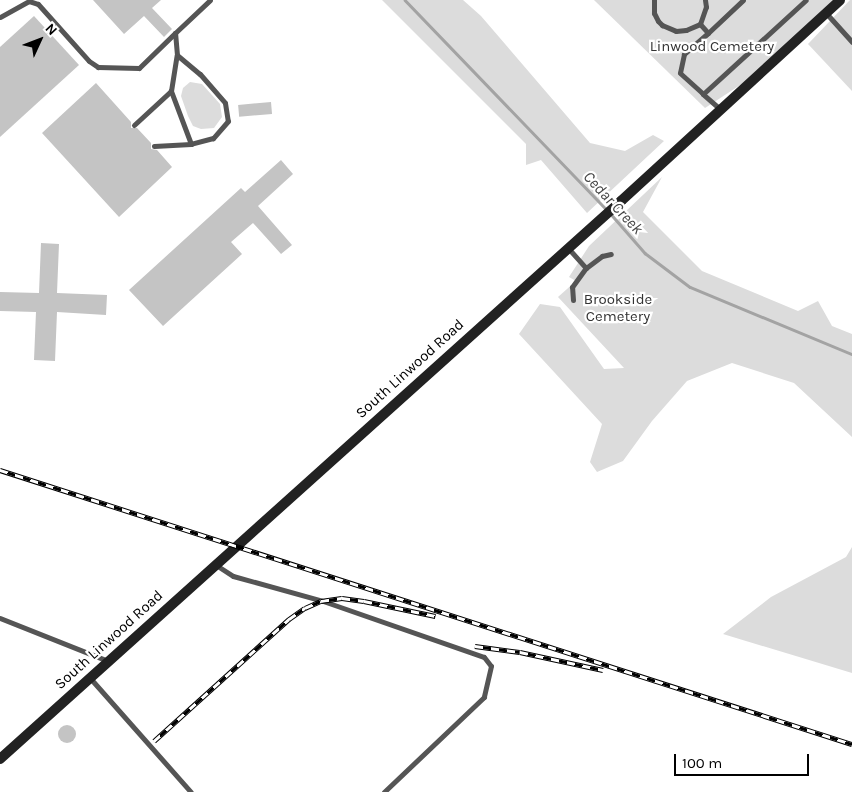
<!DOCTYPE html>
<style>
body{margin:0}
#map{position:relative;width:852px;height:792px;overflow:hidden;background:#fff;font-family:Karla,sans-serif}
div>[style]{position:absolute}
.green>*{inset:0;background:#dcdcdc}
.stream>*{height:2.5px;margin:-1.25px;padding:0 1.25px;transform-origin:1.25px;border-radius:1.25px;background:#a3a3a3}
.building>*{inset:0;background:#c4c4c4;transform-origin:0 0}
.round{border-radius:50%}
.lane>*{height:5px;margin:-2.5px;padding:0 2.5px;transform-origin:2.5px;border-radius:2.5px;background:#555}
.secondary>*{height:10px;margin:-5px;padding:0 5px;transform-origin:5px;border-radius:5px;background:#222}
.rail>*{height:4.5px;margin-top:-2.25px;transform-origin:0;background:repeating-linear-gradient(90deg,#fff 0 8px,#000 0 16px);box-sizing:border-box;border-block:1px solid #000}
span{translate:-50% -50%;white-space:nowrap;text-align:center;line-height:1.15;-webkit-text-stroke:4.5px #fff;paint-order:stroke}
.park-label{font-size:15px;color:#333}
.street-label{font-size:15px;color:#000}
.water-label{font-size:16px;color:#444;font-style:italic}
.north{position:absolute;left:15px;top:15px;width:50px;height:50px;-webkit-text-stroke:4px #fff;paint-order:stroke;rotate:47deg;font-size:14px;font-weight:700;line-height:20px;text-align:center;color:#000}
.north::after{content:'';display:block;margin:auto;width:18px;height:22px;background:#000;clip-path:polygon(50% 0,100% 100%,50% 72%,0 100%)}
.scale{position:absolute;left:674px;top:754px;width:135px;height:22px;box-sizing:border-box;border:2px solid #000;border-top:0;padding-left:6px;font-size:15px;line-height:18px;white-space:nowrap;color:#000;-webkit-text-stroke:4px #fff;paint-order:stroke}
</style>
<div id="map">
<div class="green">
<div style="clip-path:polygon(382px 0,463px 0,481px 16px,590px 143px,625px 151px,653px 135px,664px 141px,587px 213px,541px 160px,526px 165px,526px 144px)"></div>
<div style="clip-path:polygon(594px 0,840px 0,771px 65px,705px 108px)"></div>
<div style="clip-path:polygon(850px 0,852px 0,852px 91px,808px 44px)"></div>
<div style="clip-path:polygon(190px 82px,202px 84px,220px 104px,222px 117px,214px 128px,201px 129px,193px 126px,188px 116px,181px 96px,183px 88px)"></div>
<div style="clip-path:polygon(662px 177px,643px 212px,702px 271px,798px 311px,818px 301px,832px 326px,852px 334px,852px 437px,794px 383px,732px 363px,687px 381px,652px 421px,623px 461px,597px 472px,590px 462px,602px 424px,519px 334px,540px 304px,560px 307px,604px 369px,624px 368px,558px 297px,576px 281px,569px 277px,589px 246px)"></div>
<div style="clip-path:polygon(852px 547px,852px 673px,723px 634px,771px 597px,846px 557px)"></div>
</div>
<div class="stream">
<div style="left:405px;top:0;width:291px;rotate:46.1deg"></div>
<div style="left:611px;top:214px;width:52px;rotate:48.9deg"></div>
<div style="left:645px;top:253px;width:56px;rotate:37.1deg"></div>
<div style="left:690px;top:287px;width:175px;rotate:22.5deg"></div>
</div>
<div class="building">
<div style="clip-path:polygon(93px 0,161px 0,152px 8px,172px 29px,164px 37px,144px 16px,124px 34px)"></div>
<div style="clip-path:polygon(34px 16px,79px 65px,0 137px,0 47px)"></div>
<div style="clip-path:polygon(96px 83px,131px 122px,131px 128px,137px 128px,151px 143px,151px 149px,157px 150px,172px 167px,119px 217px,42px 133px)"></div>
<div style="left:271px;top:102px;width:12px;height:33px;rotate:85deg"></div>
<div style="clip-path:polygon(281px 160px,293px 174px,258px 206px,292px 245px,281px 254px,253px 223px,231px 242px,242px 254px,163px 326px,129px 290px,241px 188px,245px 192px)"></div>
<div style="clip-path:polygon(41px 243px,59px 244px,57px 293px,107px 295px,106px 315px,57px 312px,55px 361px,34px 360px,36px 312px,0 311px,0 292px,39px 293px)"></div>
<div class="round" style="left:58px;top:725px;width:18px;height:18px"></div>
</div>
<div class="lane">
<div style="left:654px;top:0;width:13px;rotate:90deg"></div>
<div style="left:654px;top:13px;width:9px;rotate:63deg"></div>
<div style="left:658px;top:21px;width:6px;rotate:45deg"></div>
<div style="left:662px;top:25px;width:15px;rotate:23deg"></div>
<div style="left:676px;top:31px;width:10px;rotate:-6deg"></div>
<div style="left:686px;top:30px;width:15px;rotate:-23deg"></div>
<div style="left:700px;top:24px;width:18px;rotate:-71deg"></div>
<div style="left:706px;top:7px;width:7px;rotate:-98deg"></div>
<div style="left:826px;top:13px;width:39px;rotate:48deg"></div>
<div style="left:0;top:17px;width:33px;rotate:-29deg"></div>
<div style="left:29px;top:1px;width:9px;rotate:18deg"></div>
<div style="left:38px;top:4px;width:76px;rotate:48.2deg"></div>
<div style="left:89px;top:61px;width:11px;rotate:34deg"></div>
<div style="left:98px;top:67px;width:41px;rotate:1.4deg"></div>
<div style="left:139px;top:68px;width:50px;rotate:-44.2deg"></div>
<div style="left:700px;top:24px;width:12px;rotate:48deg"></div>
<div style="left:708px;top:33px;width:32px;rotate:139deg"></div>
<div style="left:684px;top:54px;width:19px;rotate:102deg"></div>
<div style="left:680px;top:73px;width:31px;rotate:42deg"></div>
<div style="left:708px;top:33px;width:48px;rotate:-43.3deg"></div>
<div style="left:177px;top:55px;width:30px;rotate:40deg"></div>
<div style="left:200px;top:74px;width:38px;rotate:49deg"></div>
<div style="left:225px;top:103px;width:18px;rotate:81deg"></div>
<div style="left:228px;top:121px;width:23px;rotate:131deg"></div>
<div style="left:213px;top:138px;width:23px;rotate:165deg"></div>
<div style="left:191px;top:144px;width:57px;rotate:-110.7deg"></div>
<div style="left:171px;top:91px;width:36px;rotate:-81deg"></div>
<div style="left:177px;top:55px;width:22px;rotate:-95deg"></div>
<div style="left:175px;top:33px;width:48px;rotate:-43.3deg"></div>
<div style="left:720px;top:109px;width:23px;rotate:-139deg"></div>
<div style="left:703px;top:94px;width:139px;rotate:-42.4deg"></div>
<div style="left:134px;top:125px;width:50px;rotate:-42.6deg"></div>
<div style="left:154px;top:146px;width:37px;rotate:-3deg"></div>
<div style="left:568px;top:248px;width:27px;rotate:48deg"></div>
<div style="left:573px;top:300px;width:13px;rotate:-94deg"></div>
<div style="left:572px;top:287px;width:24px;rotate:-54deg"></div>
<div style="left:586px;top:268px;width:20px;rotate:-37deg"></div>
<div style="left:602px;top:256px;width:9px;rotate:-13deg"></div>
<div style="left:216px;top:565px;width:20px;rotate:33deg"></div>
<div style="left:233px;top:576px;width:93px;rotate:15.5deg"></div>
<div style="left:323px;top:601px;width:170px;rotate:19.2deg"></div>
<div style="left:484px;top:657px;width:11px;rotate:52deg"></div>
<div style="left:491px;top:666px;width:32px;rotate:103deg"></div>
<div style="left:484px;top:697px;width:138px;rotate:136.5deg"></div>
<div style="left:0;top:618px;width:116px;rotate:21.7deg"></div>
<div style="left:90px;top:678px;width:152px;rotate:48.5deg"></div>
</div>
<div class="secondary">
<div style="left:0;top:759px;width:835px;rotate:-41.94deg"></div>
<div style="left:621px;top:201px;width:297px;rotate:-42.5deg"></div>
</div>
<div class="rail">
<div style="left:0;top:470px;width:895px;rotate:17.83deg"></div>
<div style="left:475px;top:646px;width:45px;rotate:7.6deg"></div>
<div style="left:520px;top:652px;width:85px;rotate:12.2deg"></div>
<div style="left:154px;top:741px;width:182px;rotate:-42.1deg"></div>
<div style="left:289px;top:619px;width:19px;rotate:-35deg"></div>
<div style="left:305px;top:608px;width:17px;rotate:-24deg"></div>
<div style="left:321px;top:601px;width:21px;rotate:-8deg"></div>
<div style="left:342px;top:598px;width:22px;rotate:8deg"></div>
<div style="left:364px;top:601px;width:73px;rotate:11.9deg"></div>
</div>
<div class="park-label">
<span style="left:712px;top:47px">Linwood Cemetery</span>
<span style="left:618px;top:308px">Brookside<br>Cemetery</span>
</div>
<div class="street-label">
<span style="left:410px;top:369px;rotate:-42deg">South Linwood Road</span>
<span style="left:109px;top:640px;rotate:-42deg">South Linwood Road</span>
</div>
<div class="water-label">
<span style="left:613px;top:203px;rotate:47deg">Cedar Creek</span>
</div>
<div class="north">N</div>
<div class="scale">100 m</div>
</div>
